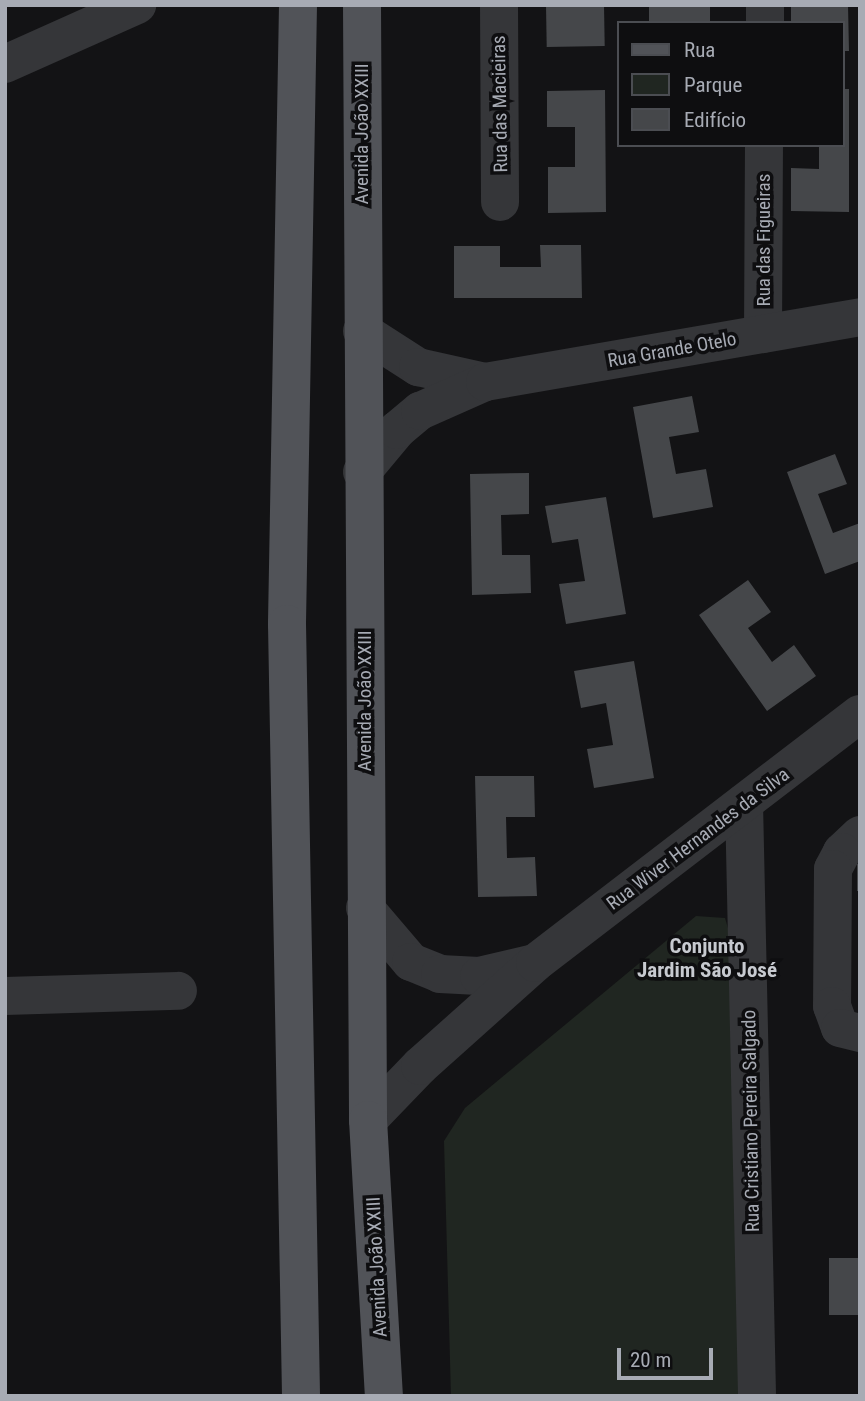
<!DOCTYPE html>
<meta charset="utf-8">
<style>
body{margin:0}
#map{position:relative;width:865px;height:1401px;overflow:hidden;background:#131315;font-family:"Roboto Condensed",sans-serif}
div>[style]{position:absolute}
.green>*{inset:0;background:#202621}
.building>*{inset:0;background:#45474a;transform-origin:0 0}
.minor>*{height:38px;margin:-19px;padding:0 19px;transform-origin:19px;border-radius:19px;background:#353639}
.major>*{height:38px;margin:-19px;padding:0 19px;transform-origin:19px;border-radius:19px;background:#515358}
span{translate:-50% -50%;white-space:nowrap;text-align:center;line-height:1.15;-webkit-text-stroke:7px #0e0e10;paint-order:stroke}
.street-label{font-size:19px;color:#a7abb4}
.neighbourhood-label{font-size:21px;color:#c7cad0;font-weight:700}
.frame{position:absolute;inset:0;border:7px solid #a7abb4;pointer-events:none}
.legend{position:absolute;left:617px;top:21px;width:228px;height:126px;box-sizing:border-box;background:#0e0e10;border:2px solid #4b4d52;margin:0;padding:9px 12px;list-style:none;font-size:21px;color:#a7abb4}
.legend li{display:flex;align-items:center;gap:14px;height:35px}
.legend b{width:35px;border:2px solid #4b4d52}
.scale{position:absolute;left:617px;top:1348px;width:96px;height:32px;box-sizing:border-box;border:4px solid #a7abb4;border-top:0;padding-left:9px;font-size:21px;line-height:24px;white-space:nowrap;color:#a7abb4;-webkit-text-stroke:5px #0e0e10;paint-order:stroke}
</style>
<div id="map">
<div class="green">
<div style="clip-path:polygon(696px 916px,725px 918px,734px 949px,739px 1396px,451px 1396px,444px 1141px,465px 1108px)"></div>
</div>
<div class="building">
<div style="left:604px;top:5px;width:41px;height:58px;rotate:89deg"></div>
<div style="clip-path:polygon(848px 5px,849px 51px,842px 51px,842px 23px,791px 23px,791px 6px)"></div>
<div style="left:649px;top:7px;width:61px;height:16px"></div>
<div style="clip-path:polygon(842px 89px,849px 89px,849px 212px,791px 211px,791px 168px,819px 169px,819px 145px,842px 145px)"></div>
<div style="clip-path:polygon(605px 90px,606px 212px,548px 213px,548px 167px,575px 167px,575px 127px,547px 127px,547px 91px)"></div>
<div style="clip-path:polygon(540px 245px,581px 245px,582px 298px,454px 298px,454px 246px,500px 246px,500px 267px,541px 267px)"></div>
<div style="clip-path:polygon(692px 396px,699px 432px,669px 437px,676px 474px,706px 469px,713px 507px,653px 518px,633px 407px)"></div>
<div style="clip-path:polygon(835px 454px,847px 484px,818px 494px,833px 533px,860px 523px,860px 561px,825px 574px,787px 472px)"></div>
<div style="clip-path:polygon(529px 473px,529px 514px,501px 515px,502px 555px,530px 555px,531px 593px,472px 595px,470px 474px)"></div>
<div style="clip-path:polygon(606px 497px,626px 614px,566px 624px,559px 584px,585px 581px,578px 539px,552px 543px,545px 506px)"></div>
<div style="clip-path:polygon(748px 580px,771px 612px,748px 628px,772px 662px,794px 645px,816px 676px,767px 711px,699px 615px)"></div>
<div style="clip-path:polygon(634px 661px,654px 778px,594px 788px,587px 749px,613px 745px,606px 703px,581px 708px,574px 671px)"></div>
<div style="clip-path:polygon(475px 776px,534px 776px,535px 817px,506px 817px,507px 858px,535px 857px,537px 896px,478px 897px)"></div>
<div style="left:857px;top:864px;width:3px;height:27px"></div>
<div style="left:829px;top:1258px;width:31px;height:57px"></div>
</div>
<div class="minor">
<div style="left:499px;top:5px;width:197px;rotate:89.7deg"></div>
<div style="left:765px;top:23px;width:18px;rotate:-90deg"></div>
<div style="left:5px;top:64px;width:145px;rotate:-24.1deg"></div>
<div style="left:362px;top:331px;width:67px;rotate:32.7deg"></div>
<div style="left:418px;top:367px;width:69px;rotate:12.6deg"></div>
<div style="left:763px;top:334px;width:189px;rotate:-89.7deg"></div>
<div style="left:362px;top:472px;width:55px;rotate:-50.2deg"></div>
<div style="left:397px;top:430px;width:30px;rotate:-40deg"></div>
<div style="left:420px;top:411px;width:71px;rotate:-24deg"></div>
<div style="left:485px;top:382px;width:381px;rotate:-9.8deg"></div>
<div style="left:744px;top:803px;width:593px;rotate:88.74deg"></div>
<div style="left:860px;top:835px;width:25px;rotate:137deg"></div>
<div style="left:842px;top:852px;width:19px;rotate:118deg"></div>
<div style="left:833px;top:869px;width:137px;rotate:90.4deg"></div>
<div style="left:832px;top:1006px;width:23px;rotate:70deg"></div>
<div style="left:840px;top:1028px;width:21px;rotate:14deg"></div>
<div style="left:365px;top:908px;width:71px;rotate:49.6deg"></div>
<div style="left:411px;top:962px;width:31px;rotate:22deg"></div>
<div style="left:440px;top:974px;width:39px;rotate:3deg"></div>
<div style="left:479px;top:976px;width:57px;rotate:-13.1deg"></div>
<div style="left:5px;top:996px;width:173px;rotate:-1.7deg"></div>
<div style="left:368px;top:1120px;width:75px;rotate:-46.1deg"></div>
<div style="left:420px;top:1066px;width:154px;rotate:-41.8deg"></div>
<div style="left:535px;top:963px;width:409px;rotate:-37.5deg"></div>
</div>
<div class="major">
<div style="left:298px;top:5px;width:619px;rotate:91.02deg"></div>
<div style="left:287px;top:624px;width:772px;rotate:88.96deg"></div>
<div style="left:362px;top:5px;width:1115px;rotate:89.69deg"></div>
<div style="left:368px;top:1120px;width:276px;rotate:86.7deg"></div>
</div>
<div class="street-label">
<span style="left:500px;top:104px;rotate:-91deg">Rua das Macieiras</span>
<span style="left:362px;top:134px;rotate:-90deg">Avenida João XXIII</span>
<span style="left:764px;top:240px;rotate:-90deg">Rua das Figueiras</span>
<span style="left:672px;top:350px;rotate:-10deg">Rua Grande Otelo</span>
<span style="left:365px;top:701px;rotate:-90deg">Avenida João XXIII</span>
<span style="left:698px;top:839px;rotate:-37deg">Rua Wiver Hernandes da Silva</span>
<span style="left:751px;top:1121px;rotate:-91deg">Rua Cristiano Pereira Salgado</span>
<span style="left:377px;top:1267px;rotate:-93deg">Avenida João XXIII</span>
</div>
<div class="neighbourhood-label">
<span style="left:707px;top:958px">Conjunto<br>Jardim São José</span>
</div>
<div class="frame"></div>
<ul class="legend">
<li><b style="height:9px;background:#515358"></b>Rua</li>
<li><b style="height:19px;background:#202621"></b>Parque</li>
<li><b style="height:19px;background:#45474a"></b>Edifício</li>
</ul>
<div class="scale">20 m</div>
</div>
